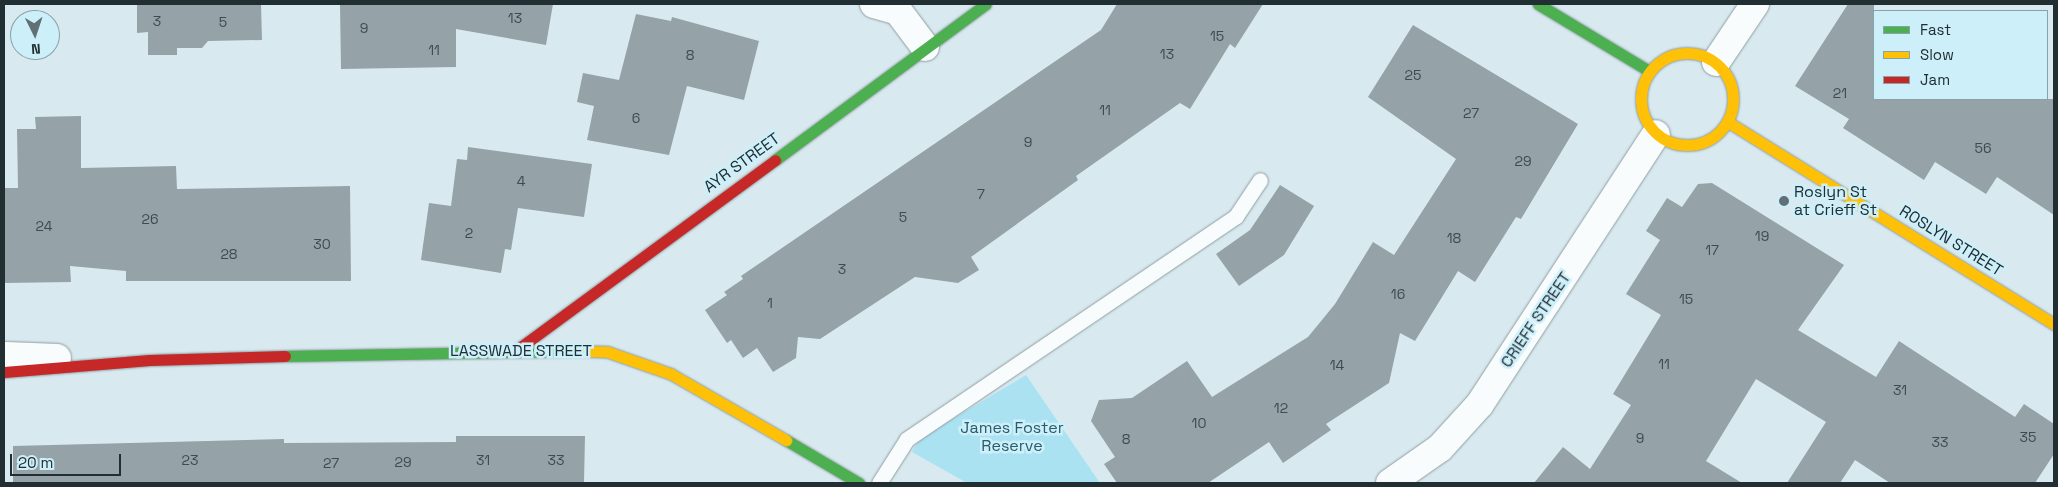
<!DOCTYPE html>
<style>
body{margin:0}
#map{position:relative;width:2058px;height:487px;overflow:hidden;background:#d8eaf0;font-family:"Space Grotesk",sans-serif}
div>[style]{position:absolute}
.green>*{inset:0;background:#abe2f2}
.building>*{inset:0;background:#95a2a7}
.roads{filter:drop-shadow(0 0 1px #909ea2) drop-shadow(0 0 1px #909ea2)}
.lane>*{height:15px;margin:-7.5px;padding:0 7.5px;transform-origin:7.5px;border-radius:7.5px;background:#f9fcfd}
.street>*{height:28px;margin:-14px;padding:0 14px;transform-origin:14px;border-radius:14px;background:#f9fcfd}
.fast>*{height:11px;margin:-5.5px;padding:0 5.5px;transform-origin:5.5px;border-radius:5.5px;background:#4caf50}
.slow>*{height:11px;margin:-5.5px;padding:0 5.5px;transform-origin:5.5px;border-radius:5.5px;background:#ffc107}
.slow>.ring{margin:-5.5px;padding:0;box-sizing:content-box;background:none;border:11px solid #ffc107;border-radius:50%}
.jam>*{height:11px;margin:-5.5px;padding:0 5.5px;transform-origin:5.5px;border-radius:5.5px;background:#c62828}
.dots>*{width:14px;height:14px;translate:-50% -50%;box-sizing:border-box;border:2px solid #cdeffa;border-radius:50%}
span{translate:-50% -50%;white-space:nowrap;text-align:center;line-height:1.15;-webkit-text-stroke:5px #cdeffa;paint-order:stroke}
.number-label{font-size:14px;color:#3e4b4f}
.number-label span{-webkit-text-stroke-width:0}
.street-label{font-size:16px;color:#212e32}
.poi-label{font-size:16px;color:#212e32}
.left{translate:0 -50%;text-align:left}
.park-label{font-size:16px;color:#285c6a}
.frame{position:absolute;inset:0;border:5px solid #212e32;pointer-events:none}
.legend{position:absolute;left:1873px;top:10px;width:175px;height:90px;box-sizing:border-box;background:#cdeffa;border:1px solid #88a2aa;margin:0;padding:6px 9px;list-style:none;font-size:15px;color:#212e32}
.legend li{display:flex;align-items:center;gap:10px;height:25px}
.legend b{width:25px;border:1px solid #88a2aa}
.north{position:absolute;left:10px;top:10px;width:50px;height:50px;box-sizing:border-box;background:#cdeffa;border:1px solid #88a2aa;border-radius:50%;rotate:176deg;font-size:14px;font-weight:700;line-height:20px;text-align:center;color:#212e32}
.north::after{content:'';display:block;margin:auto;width:18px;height:22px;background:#617074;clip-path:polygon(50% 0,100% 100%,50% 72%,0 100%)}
.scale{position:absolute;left:10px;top:454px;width:111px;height:22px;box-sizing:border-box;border:2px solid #212e32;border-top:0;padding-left:6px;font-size:15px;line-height:18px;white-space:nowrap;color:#212e32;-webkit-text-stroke:4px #cdeffa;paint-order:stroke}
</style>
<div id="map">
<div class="green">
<div style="clip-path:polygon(1026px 375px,1100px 483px,967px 483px,912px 452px,919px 439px)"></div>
</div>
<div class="building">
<div style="clip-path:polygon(137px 4px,261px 4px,262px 40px,208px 41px,202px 48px,177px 48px,177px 55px,148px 55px,148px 32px,137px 33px)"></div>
<div style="clip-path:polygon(340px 4px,553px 4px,546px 45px,456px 29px,456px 67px,341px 69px)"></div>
<div style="clip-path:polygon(1117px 4px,1263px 4px,1235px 48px,1230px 44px,1190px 109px,1180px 103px,1076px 176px,1078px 180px,971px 257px,979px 270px,958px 283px,915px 277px,820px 339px,798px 337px,796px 358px,773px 372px,757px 348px,743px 358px,731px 340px,727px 343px,705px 310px,727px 295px,724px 292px,743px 279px,741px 276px,1101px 30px)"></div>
<div style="clip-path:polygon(1848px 4px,1874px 4px,1874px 99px,2054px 99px,2054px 215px,1997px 177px,1986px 194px,1935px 162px,1924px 180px,1843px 128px,1849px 119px,1795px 86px)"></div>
<div style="clip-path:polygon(636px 14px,671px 21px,672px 17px,759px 41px,744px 100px,687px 86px,669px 155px,587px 140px,594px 106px,577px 102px,583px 73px,619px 80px)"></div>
<div style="clip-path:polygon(1413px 25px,1578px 124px,1521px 219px,1516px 217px,1475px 282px,1458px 271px,1415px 341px,1400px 333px,1389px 383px,1326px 424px,1331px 430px,1283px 463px,1269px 442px,1208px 483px,1117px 483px,1104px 464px,1115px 457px,1091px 421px,1099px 400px,1132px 398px,1187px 361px,1212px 397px,1308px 337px,1335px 304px,1373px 242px,1394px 255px,1456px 159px,1368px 97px)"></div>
<div style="clip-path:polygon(81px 116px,81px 168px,176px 166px,177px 189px,350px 186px,351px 281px,126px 281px,126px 271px,70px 266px,71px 282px,4px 283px,4px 188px,18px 188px,17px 129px,36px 129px,35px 117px)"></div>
<div style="clip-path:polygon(468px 147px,592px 164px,584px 217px,518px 208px,511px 250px,505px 249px,501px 273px,421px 260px,429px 203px,451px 206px,457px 159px,467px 160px)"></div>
<div style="clip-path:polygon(1712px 183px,1844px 265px,1798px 330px,1876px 377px,1899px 341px,2015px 417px,2024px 404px,2054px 424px,2054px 454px,2035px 483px,1890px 483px,1855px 460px,1840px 483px,1787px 483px,1826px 422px,1756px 379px,1706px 461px,1742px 483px,1534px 483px,1563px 447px,1590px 469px,1631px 405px,1613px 394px,1661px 315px,1626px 294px,1660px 240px,1646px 231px,1667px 198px,1682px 207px,1698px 184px)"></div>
<div style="clip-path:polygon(1280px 185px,1314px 206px,1284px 255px,1239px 286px,1216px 254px,1250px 230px)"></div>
<div style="clip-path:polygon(456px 436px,585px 436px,584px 483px,13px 483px,13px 446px,284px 439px,284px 443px,456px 442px)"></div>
</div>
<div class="roads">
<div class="lane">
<div style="left:879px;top:483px;width:52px;rotate:-57.5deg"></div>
<div style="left:907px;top:439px;width:397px;rotate:-34.1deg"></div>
<div style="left:1236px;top:216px;width:43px;rotate:-56.3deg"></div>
</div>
<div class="street">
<div style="left:874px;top:4px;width:25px;rotate:16deg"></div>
<div style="left:898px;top:11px;width:45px;rotate:53.1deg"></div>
<div style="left:1716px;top:62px;width:70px;rotate:-56.1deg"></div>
<div style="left:4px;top:356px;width:53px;rotate:2.2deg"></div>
<div style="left:1390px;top:483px;width:61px;rotate:-35deg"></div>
<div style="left:1440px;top:448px;width:59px;rotate:-47.7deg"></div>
<div style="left:1480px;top:404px;width:322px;rotate:-56.9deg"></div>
</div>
<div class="fast">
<div style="left:1538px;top:4px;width:130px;rotate:31.1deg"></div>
<div style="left:775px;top:160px;width:262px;rotate:-36.5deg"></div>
<div style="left:285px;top:356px;width:300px;rotate:-1deg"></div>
<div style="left:786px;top:440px;width:85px;rotate:30.5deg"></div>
</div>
<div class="slow">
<div class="ring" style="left:1641px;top:53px;width:81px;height:81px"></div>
<div style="left:1728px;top:122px;width:384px;rotate:31.8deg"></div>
<div style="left:585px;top:351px;width:23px;rotate:2deg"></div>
<div style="left:608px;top:352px;width:67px;rotate:19.2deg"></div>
<div style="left:671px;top:374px;width:133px;rotate:29.9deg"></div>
</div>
<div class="jam">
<div style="left:518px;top:349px;width:319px;rotate:-36.3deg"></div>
<div style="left:4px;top:372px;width:146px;rotate:-4.7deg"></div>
<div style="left:150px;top:360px;width:135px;rotate:-1.7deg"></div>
</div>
</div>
<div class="dots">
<div style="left:1784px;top:201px;background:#617074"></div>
</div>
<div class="number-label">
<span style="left:515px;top:18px">13</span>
<span style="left:157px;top:21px">3</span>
<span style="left:223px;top:22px">5</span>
<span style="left:364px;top:28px">9</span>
<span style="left:1217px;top:36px">15</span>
<span style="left:434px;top:50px">11</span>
<span style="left:1167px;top:54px">13</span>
<span style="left:690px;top:55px">8</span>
<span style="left:1413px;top:75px">25</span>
<span style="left:1840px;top:93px">21</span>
<span style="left:1105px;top:110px">11</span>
<span style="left:1471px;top:113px">27</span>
<span style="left:636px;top:118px">6</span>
<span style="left:1028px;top:142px">9</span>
<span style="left:1983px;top:148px">56</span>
<span style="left:1523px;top:161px">29</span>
<span style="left:521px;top:181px">4</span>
<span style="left:981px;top:194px">7</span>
<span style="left:903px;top:217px">5</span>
<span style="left:150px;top:219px">26</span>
<span style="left:44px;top:226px">24</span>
<span style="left:469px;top:233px">2</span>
<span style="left:1762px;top:236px">19</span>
<span style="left:1454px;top:238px">18</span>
<span style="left:322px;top:244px">30</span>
<span style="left:1712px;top:250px">17</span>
<span style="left:229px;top:254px">28</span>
<span style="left:842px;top:269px">3</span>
<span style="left:1398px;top:294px">16</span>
<span style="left:1686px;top:299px">15</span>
<span style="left:770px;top:303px">1</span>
<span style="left:1664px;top:364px">11</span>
<span style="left:1337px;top:365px">14</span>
<span style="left:1900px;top:390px">31</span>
<span style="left:1281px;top:408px">12</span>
<span style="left:1199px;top:423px">10</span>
<span style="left:2028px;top:437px">35</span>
<span style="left:1640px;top:438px">9</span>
<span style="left:1126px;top:439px">8</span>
<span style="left:1940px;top:442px">33</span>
<span style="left:190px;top:460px">23</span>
<span style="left:483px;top:460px">31</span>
<span style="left:556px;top:460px">33</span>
<span style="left:403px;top:462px">29</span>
<span style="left:331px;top:463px">27</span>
</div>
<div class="street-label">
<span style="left:742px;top:163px;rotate:-36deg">AYR STREET</span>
<span style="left:1951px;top:241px;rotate:32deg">ROSLYN STREET</span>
<span style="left:1536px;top:320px;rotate:-56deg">CRIEFF STREET</span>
<span style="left:521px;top:351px">LASSWADE STREET</span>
</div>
<div class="poi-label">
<span class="left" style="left:1794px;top:201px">Roslyn St<br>at Crieff St</span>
</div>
<div class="park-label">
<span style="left:1012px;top:437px">James Foster<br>Reserve</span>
</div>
<div class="frame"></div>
<ul class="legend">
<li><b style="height:6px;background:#4caf50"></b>Fast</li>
<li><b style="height:6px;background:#ffc107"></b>Slow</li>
<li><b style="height:6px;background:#c62828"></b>Jam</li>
</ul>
<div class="north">N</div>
<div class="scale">20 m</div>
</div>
